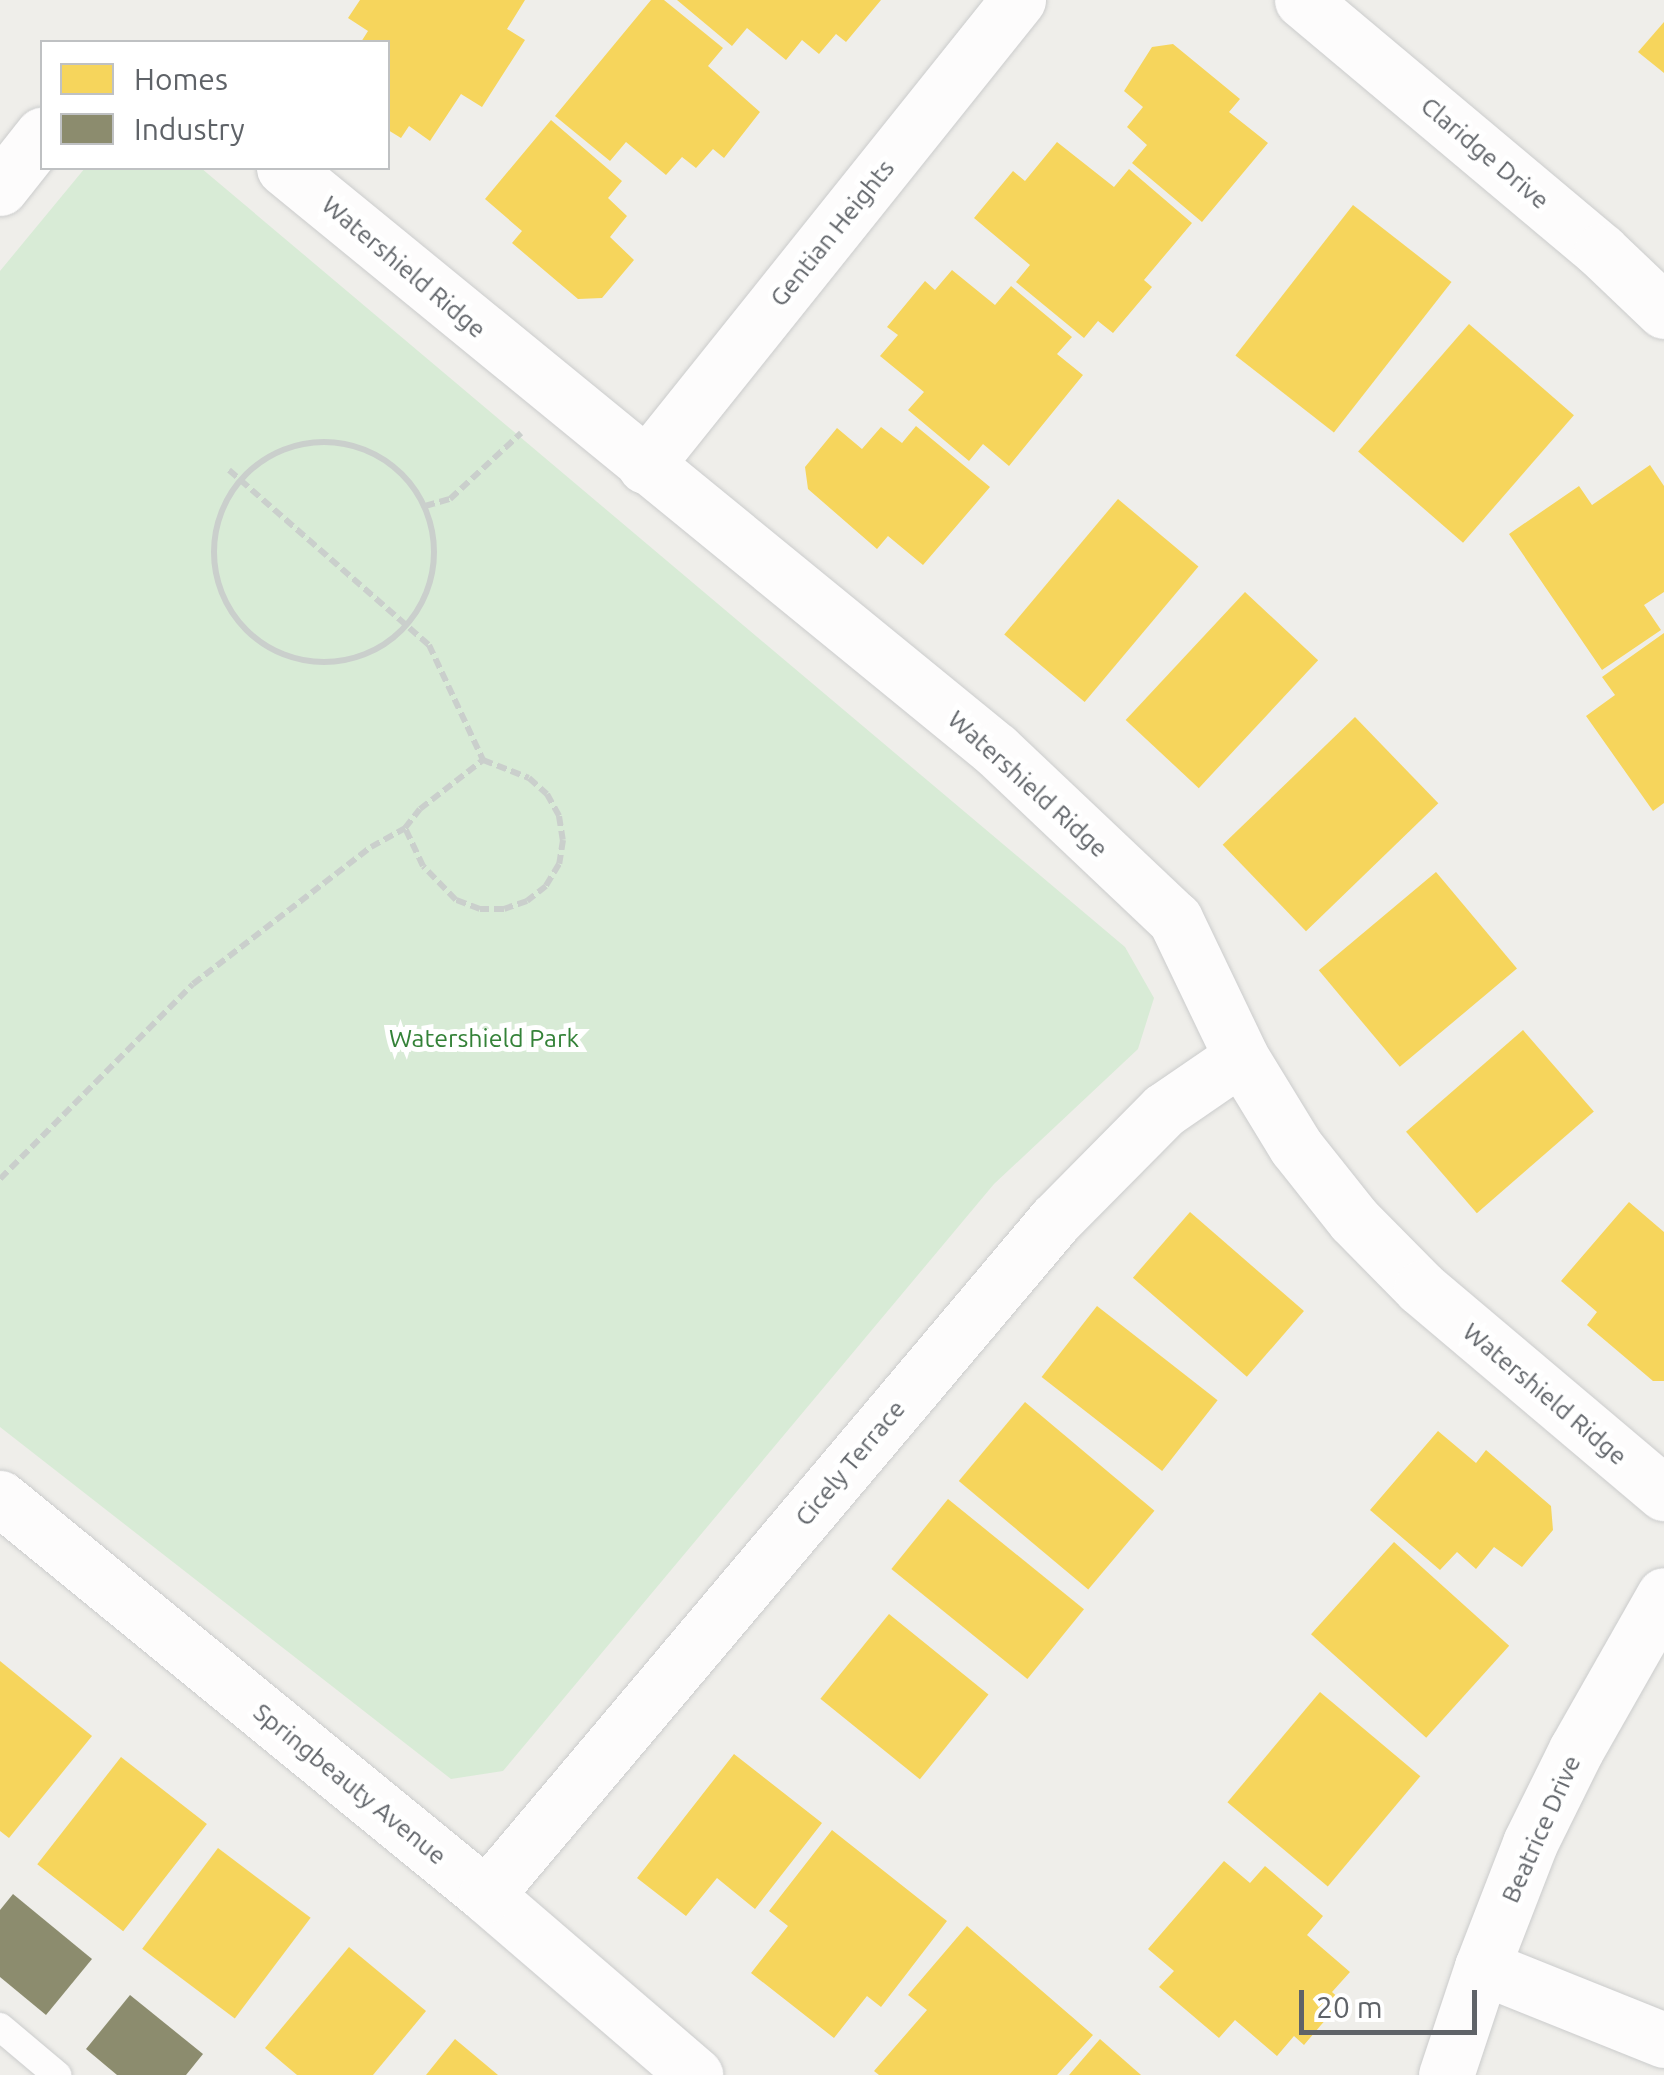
<!DOCTYPE html>
<style>
body{margin:0}
#map{position:relative;width:1664px;height:2075px;overflow:hidden;background:#efeeea;font-family:Ubuntu,sans-serif}
div>[style]{position:absolute}
.green>*{inset:0;background:#d8ebd6}
.homes>*{inset:0;background:#f6d55c;transform-origin:0 0}
.industry>*{inset:0;background:#8c8c6e}
.path>*{height:6px;margin-top:-3px;transform-origin:0;background:repeating-linear-gradient(90deg,#cacfcc 0 10px,transparent 0 15px)}
.path>.ring{margin:-3px;padding:0;box-sizing:content-box;background:none;border:6px solid #cacfcc;border-radius:50%}
.roads{filter:drop-shadow(0 0 2px #cbcccc) drop-shadow(0 0 2px #cbcccc)}
.service>*{height:28px;margin:-14px;padding:0 14px;transform-origin:14px;border-radius:14px;background:#fdfcfc}
.minor>*{height:55px;margin:-27.5px;padding:0 27.5px;transform-origin:27.5px;border-radius:27.5px;background:#fdfcfc}
.tertiary>*{height:55px;margin:-27.5px;padding:0 27.5px;transform-origin:27.5px;border-radius:27.5px;background:#fdfcfc}
span{translate:-50% -50%;white-space:nowrap;text-align:center;line-height:1.15;-webkit-text-stroke:10px #fff;paint-order:stroke}
.street-label{font-size:25px;color:#5f6368}
.park-label{font-size:25px;color:#348238}
.legend{position:absolute;left:40px;top:40px;width:350px;height:130px;box-sizing:border-box;background:#fff;border:2px solid #bfc1c3;margin:0;padding:12px 18px;list-style:none;font-size:30px;color:#5f6368}
.legend li{display:flex;align-items:center;gap:20px;height:50px}
.legend b{width:50px;border:2px solid #bfc1c3}
.scale{position:absolute;left:1299px;top:1990px;width:178px;height:45px;box-sizing:border-box;border:5px solid #5f6368;border-top:0;padding-left:12px;font-size:30px;line-height:35px;white-space:nowrap;color:#5f6368;-webkit-text-stroke:8px #fff;paint-order:stroke}
</style>
<div id="map">
<div class="green">
<div style="clip-path:polygon(85px 168px,201px 168px,1125px 947px,1154px 998px,1138px 1049px,994px 1184px,503px 1771px,451px 1779px,0 1427px,0 271px)"></div>
</div>
<div class="homes">
<div style="clip-path:polygon(360px 0,525px 0,507px 29px,525px 40px,482px 107px,461px 94px,430px 141px,409px 126px,401px 138px,388px 130px,388px 42px,361px 42px,368px 31px,348px 18px)"></div>
<div style="clip-path:polygon(651px 0,664px 0,723px 48px,708px 66px,760px 112px,724px 158px,713px 149px,696px 168px,682px 157px,666px 175px,626px 142px,610px 161px,555px 116px)"></div>
<div style="clip-path:polygon(677px 0,881px 0,846px 42px,836px 34px,819px 54px,802px 40px,786px 60px,747px 28px,732px 46px)"></div>
<div style="clip-path:polygon(1664px 22px,1664px 73px,1638px 52px)"></div>
<div style="clip-path:polygon(1173px 44px,1240px 99px,1229px 112px,1268px 143px,1202px 222px,1132px 163px,1147px 145px,1127px 127px,1143px 107px,1124px 91px,1152px 47px)"></div>
<div style="clip-path:polygon(551px 120px,622px 181px,608px 198px,627px 216px,610px 237px,634px 260px,602px 298px,578px 299px,512px 243px,522px 231px,485px 199px)"></div>
<div style="clip-path:polygon(1057px 142px,1114px 187px,1129px 169px,1192px 223px,1144px 280px,1152px 287px,1113px 333px,1098px 321px,1084px 338px,1016px 282px,1030px 265px,974px 218px,1013px 171px,1025px 181px)"></div>
<div style="left:1353px;top:205px;width:125px;height:191px;rotate:38deg"></div>
<div style="clip-path:polygon(952px 270px,995px 305px,1011px 286px,1072px 337px,1057px 354px,1083px 375px,1009px 466px,983px 444px,969px 461px,908px 410px,924px 392px,880px 356px,898px 335px,887px 327px,925px 281px,935px 290px)"></div>
<div style="left:1469px;top:324px;width:139px;height:169px;rotate:41deg"></div>
<div style="clip-path:polygon(916px 426px,990px 487px,923px 565px,888px 536px,877px 549px,808px 489px,805px 467px,837px 428px,862px 449px,881px 427px,902px 443px)"></div>
<div style="clip-path:polygon(1650px 465px,1664px 486px,1664px 592px,1644px 605px,1661px 630px,1602px 670px,1509px 534px,1579px 486px,1592px 505px)"></div>
<div style="left:1118px;top:499px;width:105px;height:177px;rotate:40deg"></div>
<div style="left:1245px;top:592px;width:100px;height:175px;rotate:43deg"></div>
<div style="clip-path:polygon(1664px 633px,1664px 803px,1653px 811px,1586px 716px,1615px 695px,1602px 677px)"></div>
<div style="left:1355px;top:717px;width:120px;height:184px;rotate:46deg"></div>
<div style="left:1436px;top:872px;width:126px;height:153px;rotate:50deg"></div>
<div style="left:1523px;top:1030px;width:108px;height:155px;rotate:49deg"></div>
<div style="clip-path:polygon(1629px 1202px,1664px 1232px,1664px 1381px,1653px 1381px,1587px 1325px,1597px 1312px,1561px 1281px)"></div>
<div style="left:1190px;top:1212px;width:151px;height:87px;rotate:41deg"></div>
<div style="left:1097px;top:1306px;width:153px;height:90px;rotate:38deg"></div>
<div style="left:1025px;top:1402px;width:169px;height:103px;rotate:40deg"></div>
<div style="clip-path:polygon(1438px 1431px,1476px 1463px,1486px 1450px,1551px 1506px,1553px 1530px,1522px 1567px,1494px 1547px,1476px 1569px,1457px 1552px,1440px 1570px,1370px 1510px)"></div>
<div style="left:948px;top:1499px;width:175px;height:90px;rotate:39deg"></div>
<div style="left:1394px;top:1542px;width:155px;height:124px;rotate:42deg"></div>
<div style="left:889px;top:1614px;width:128px;height:109px;rotate:39deg"></div>
<div style="clip-path:polygon(0 1661px,92px 1736px,9px 1838px,0 1831px)"></div>
<div style="left:1320px;top:1692px;width:131px;height:144px;rotate:40deg"></div>
<div style="clip-path:polygon(734px 1754px,822px 1823px,755px 1909px,717px 1878px,686px 1916px,637px 1878px)"></div>
<div style="left:121px;top:1757px;width:109px;height:136px;rotate:38deg"></div>
<div style="clip-path:polygon(832px 1830px,947px 1921px,881px 2007px,867px 1996px,834px 2038px,751px 1973px,788px 1926px,769px 1911px)"></div>
<div style="left:218px;top:1848px;width:116px;height:126px;rotate:37deg"></div>
<div style="clip-path:polygon(1224px 1861px,1250px 1883px,1265px 1866px,1323px 1916px,1307px 1935px,1350px 1972px,1332px 1992px,1342px 2001px,1321px 2025px,1304px 2045px,1294px 2036px,1277px 2056px,1235px 2020px,1219px 2038px,1159px 1987px,1174px 1971px,1148px 1949px)"></div>
<div style="clip-path:polygon(967px 1926px,1093px 2035px,1057px 2075px,879px 2075px,874px 2071px,927px 2010px,908px 1995px)"></div>
<div style="clip-path:polygon(349px 1947px,426px 2011px,373px 2075px,297px 2075px,265px 2048px)"></div>
<div style="clip-path:polygon(455px 2039px,498px 2075px,426px 2075px)"></div>
<div style="clip-path:polygon(1100px 2039px,1141px 2075px,1069px 2075px)"></div>
</div>
<div class="industry">
<div style="clip-path:polygon(13px 1894px,92px 1959px,46px 2015px,0 1977px,0 1910px)"></div>
<div style="clip-path:polygon(130px 1995px,203px 2054px,186px 2075px,117px 2075px,86px 2049px)"></div>
</div>
<div class="path">
<div class="ring" style="left:214px;top:442px;width:214px;height:214px"></div>
<div style="left:229px;top:470px;width:266px;rotate:41.2deg"></div>
<div style="left:429px;top:645px;width:127px;rotate:64.8deg"></div>
<div style="left:425px;top:506px;width:26px;rotate:-16deg"></div>
<div style="left:450px;top:499px;width:97px;rotate:-42.9deg"></div>
<div style="left:483px;top:760px;width:49px;rotate:21.4deg"></div>
<div style="left:529px;top:778px;width:24px;rotate:42deg"></div>
<div style="left:547px;top:794px;width:25px;rotate:61deg"></div>
<div style="left:559px;top:816px;width:24px;rotate:81deg"></div>
<div style="left:563px;top:840px;width:24px;rotate:99deg"></div>
<div style="left:559px;top:864px;width:26px;rotate:121deg"></div>
<div style="left:546px;top:886px;width:24px;rotate:142deg"></div>
<div style="left:527px;top:901px;width:24px;rotate:161deg"></div>
<div style="left:504px;top:909px;width:24px;rotate:180deg"></div>
<div style="left:480px;top:909px;width:26px;rotate:-159deg"></div>
<div style="left:456px;top:900px;width:47px;rotate:-134.1deg"></div>
<div style="left:423px;top:866px;width:42px;rotate:-115.3deg"></div>
<div style="left:405px;top:828px;width:24px;rotate:-52deg"></div>
<div style="left:420px;top:809px;width:80px;rotate:-37.9deg"></div>
<div style="left:0;top:1179px;width:274px;rotate:-45.3deg"></div>
<div style="left:193px;top:984px;width:225px;rotate:-37.6deg"></div>
<div style="left:371px;top:847px;width:39px;rotate:-29deg"></div>
</div>
<div class="roads">
<div class="service">
<div style="left:0;top:2027px;width:75px;rotate:40.1deg"></div>
</div>
<div class="minor">
<div style="left:284px;top:168px;width:920px;rotate:39.26deg"></div>
<div style="left:996px;top:750px;width:246px;rotate:43.4deg"></div>
<div style="left:1175px;top:919px;width:153px;rotate:64.4deg"></div>
<div style="left:1241px;top:1057px;width:105px;rotate:58.6deg"></div>
<div style="left:1296px;top:1147px;width:93px;rotate:51.5deg"></div>
<div style="left:1354px;top:1220px;width:95px;rotate:45.4deg"></div>
<div style="left:1421px;top:1288px;width:318px;rotate:40.2deg"></div>
<div style="left:0;top:188px;width:68px;rotate:-51.6deg"></div>
<div style="left:645px;top:466px;width:597px;rotate:-51.33deg"></div>
<div style="left:0;top:1498px;width:628px;rotate:39.24deg"></div>
<div style="left:486px;top:1895px;width:276px;rotate:40.7deg"></div>
<div style="left:486px;top:1895px;width:883px;rotate:-49.87deg"></div>
<div style="left:1055px;top:1220px;width:155px;rotate:-45.3deg"></div>
<div style="left:1164px;top:1110px;width:93px;rotate:-34.5deg"></div>
<div style="left:1482px;top:1967px;width:196px;rotate:21.9deg"></div>
</div>
<div class="tertiary">
<div style="left:1302px;top:0;width:390px;rotate:40deg"></div>
<div style="left:1601px;top:251px;width:87px;rotate:43.6deg"></div>
<div style="left:1446px;top:2075px;width:114px;rotate:-71.6deg"></div>
<div style="left:1482px;top:1967px;width:133px;rotate:-68.8deg"></div>
<div style="left:1530px;top:1843px;width:104px;rotate:-63.7deg"></div>
<div style="left:1576px;top:1750px;width:178px;rotate:-60.4deg"></div>
</div>
</div>
<div class="street-label">
<span style="left:1485px;top:153px;rotate:40deg">Claridge Drive</span>
<span style="left:832px;top:233px;rotate:-51deg">Gentian Heights</span>
<span style="left:404px;top:267px;rotate:40deg">Watershield Ridge</span>
<span style="left:1028px;top:784px;rotate:42deg">Watershield Ridge</span>
<span style="left:1545px;top:1394px;rotate:40deg">Watershield Ridge</span>
<span style="left:850px;top:1463px;rotate:-50deg">Cicely Terrace</span>
<span style="left:350px;top:1784px;rotate:39deg">Springbeauty Avenue</span>
<span style="left:1541px;top:1829px;rotate:-66deg">Beatrice Drive</span>
</div>
<div class="park-label">
<span style="left:484px;top:1038px">Watershield Park</span>
</div>
<ul class="legend">
<li><b style="height:28px;background:#f6d55c"></b>Homes</li>
<li><b style="height:28px;background:#8c8c6e"></b>Industry</li>
</ul>
<div class="scale">20 m</div>
</div>
